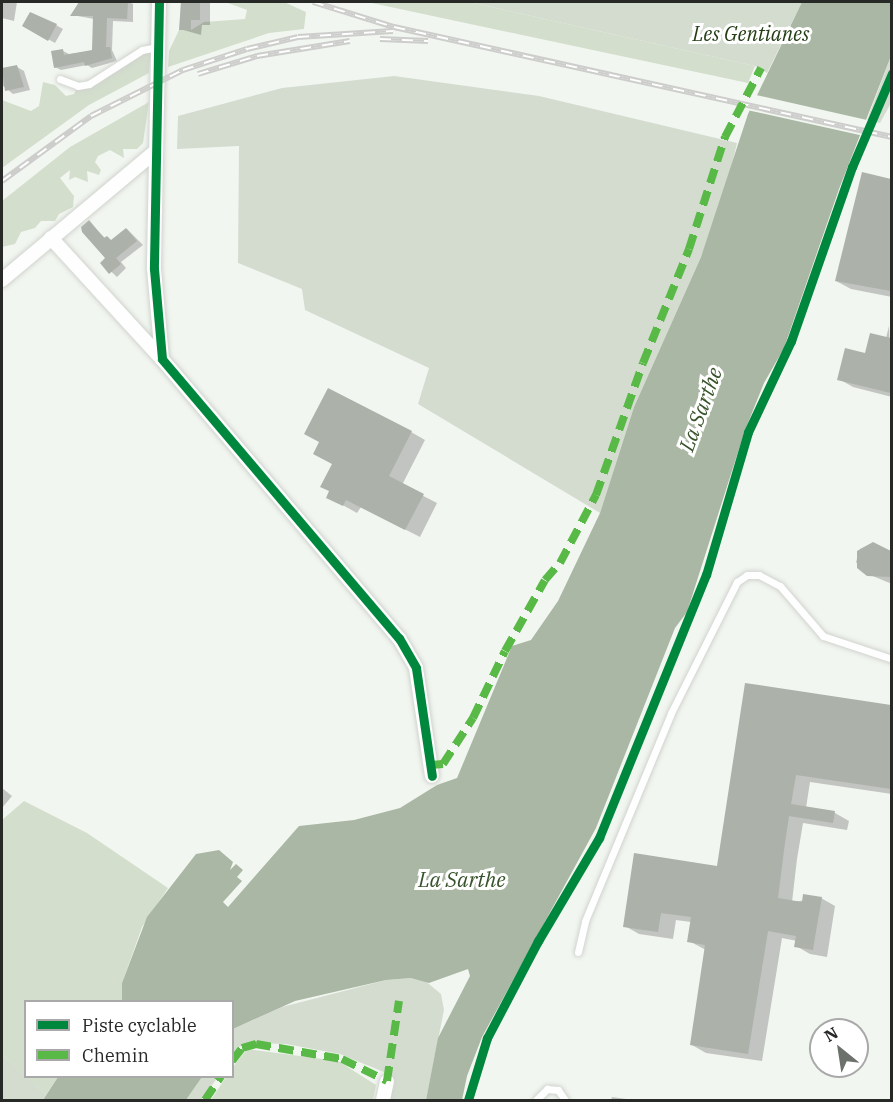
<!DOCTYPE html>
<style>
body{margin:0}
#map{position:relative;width:893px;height:1102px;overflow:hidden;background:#f2f6f0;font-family:"IBM Plex Serif",serif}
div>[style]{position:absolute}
.green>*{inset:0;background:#d4dcd0}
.forest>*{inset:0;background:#d3decd}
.water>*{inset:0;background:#aab7a4}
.pier>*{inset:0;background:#f2f6f0}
.shadow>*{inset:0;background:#0003}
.building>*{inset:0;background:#acb1aa}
.roads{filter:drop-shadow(0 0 2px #d0d3ce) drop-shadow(0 0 2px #d0d3ce)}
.service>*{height:7px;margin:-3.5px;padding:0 3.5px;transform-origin:3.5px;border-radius:3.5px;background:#fdfefd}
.minor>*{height:14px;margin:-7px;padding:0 7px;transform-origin:7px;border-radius:7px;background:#fdfefd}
.rail>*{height:6px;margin-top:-3px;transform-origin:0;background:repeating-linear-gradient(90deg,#fff 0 11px,#cdcecc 0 22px);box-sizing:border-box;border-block:2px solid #cdcecc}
.quiet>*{height:8px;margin-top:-4px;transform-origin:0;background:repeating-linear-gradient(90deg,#58b947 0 15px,transparent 0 23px)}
.cycleway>*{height:9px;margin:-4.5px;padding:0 4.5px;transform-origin:4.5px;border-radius:4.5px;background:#00873e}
span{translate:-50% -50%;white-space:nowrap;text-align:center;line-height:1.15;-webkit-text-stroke:6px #fff;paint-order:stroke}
.park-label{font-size:20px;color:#233d15;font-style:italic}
.water-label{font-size:21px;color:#38532b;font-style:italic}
.frame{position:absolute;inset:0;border:3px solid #262925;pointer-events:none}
.legend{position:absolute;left:24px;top:1000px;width:210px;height:78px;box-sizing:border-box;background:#fff;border:2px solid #a8a9a8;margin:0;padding:8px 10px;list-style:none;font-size:18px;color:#262925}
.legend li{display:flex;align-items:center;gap:12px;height:30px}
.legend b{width:30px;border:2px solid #a8a9a8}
.north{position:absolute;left:809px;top:1018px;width:60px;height:60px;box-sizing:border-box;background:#fff;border:2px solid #a8a9a8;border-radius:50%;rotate:330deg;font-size:16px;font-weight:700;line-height:24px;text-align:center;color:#262925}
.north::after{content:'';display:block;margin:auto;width:21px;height:27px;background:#6d716c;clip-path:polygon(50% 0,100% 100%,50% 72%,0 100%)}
</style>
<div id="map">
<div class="green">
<div style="clip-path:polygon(469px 2px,802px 2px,767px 73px,755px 66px)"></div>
<div style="clip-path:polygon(891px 56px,891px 103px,880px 123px,867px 120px)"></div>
<div style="clip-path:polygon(394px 76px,539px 96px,737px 143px,726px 189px,701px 257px,634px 407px,600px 513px,418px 404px,429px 368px,305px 310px,302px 289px,238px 263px,239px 146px,177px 149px,178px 116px,282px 88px)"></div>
<div style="clip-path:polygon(411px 978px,423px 979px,441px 994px,444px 1010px,426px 1100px,387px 1100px,391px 1075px,340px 1054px,286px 1044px,251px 1043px,239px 1047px,233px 1055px,233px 1029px,282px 1007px,386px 980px)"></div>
<div style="clip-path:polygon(2px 1054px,46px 1095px,43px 1100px,2px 1100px)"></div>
<div style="clip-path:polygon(202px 1077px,218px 1077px,201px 1100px,186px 1100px)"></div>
</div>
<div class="forest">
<div style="clip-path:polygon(225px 2px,284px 2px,306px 12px,304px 29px,269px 33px,168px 67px,169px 51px,179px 30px,191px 30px,204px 22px,245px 19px,247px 10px)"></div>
<div style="clip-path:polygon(367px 2px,469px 2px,755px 66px,748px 83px)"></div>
<div style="clip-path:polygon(151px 48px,149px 73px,89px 105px,2px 168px,2px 100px,31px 111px,39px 106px,43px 82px,55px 85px,66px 96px,74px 94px,78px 86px,89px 84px)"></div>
<div style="clip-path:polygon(149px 102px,143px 143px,137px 149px,123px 149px,124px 158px,110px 150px,98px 156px,95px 162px,101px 170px,99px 175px,87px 171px,88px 182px,75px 177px,69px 180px,70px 170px,60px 178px,74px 196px,73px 207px,59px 214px,55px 221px,41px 221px,35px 228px,21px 232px,15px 244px,2px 247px,2px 201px,70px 147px)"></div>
<div style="clip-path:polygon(24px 801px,87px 833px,168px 888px,142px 927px,122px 983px,122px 1001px,26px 1002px,25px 1076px,2px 1054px,2px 820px)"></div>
<div style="clip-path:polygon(247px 1049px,338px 1061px,376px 1085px,373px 1100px,211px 1100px,226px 1077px,232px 1076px,233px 1067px)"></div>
<div style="clip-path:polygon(26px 1077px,58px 1077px,46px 1095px)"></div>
</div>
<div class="water">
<div style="clip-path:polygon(802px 2px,891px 2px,891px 56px,839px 189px,784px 348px,764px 383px,745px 430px,687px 612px,675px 628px,596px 828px,482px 1037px,467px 1076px,462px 1100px,426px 1100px,438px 1038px,470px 976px,468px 969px,429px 983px,411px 978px,386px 980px,295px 1001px,233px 1029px,232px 1002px,122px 1002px,122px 983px,147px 917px,196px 854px,219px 850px,233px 862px,230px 870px,236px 864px,243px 870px,237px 877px,242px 881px,223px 902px,228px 907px,299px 826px,354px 820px,400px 808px,437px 785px,457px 778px,512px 646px,531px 640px,558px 601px,600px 513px,634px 407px,701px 257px,748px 114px)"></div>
<div style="clip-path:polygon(58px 1077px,58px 1076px,202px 1077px,186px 1100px,43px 1100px)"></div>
</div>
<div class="pier">
<div style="clip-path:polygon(756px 95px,867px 120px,870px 121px,864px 136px,747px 110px)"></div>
</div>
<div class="shadow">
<div style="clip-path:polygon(2px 2px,17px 2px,14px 21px,2px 18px)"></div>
<div style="clip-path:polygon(80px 2px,129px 2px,133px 4px,133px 22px,113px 21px,112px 50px,117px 61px,92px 68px,87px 65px,61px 70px,55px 67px,63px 51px,69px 54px,93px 51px,94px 19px,72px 15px)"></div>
<div style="clip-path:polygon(181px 2px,210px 2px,210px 25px,202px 25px,201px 35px,180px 29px)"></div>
<div style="clip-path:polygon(56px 25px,63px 29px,55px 43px,24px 26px)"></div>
<div style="clip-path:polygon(17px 67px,24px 71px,30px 90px,13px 94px,2px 85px,2px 69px)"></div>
<div style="clip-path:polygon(863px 173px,892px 180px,892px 297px,851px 289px,836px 281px)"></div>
<div style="clip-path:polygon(89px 222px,106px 239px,113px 241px,127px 229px,143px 245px,121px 262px,126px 268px,117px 277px,102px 263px,107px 258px)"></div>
<div style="clip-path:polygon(889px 326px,892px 397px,853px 387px,839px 379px,886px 338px)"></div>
<div style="clip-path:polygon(411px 432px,425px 440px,402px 485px,437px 503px,420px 537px,361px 507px,357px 513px,328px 497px)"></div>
<div style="clip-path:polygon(873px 543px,892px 553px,892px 584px,863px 572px,856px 562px,860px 549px)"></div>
<div style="clip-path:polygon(747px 685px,892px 707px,892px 794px,810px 782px,806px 808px,835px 813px,849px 821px,847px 830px,803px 823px,797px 859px,792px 902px,821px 898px,835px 906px,827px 957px,810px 954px,796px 946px,797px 941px,782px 938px,762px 1061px,706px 1053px,692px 1045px,706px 950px,689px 941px,691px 922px,676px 920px,673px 939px,639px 934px,625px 926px,718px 868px)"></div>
<div style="clip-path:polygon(2px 788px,12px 796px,2px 808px)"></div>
<div style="clip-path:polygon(612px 1097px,633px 1100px,611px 1100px)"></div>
</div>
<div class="building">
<div style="clip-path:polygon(79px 2px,128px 2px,127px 19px,107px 18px,106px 47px,110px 47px,112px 58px,85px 66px,84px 62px,54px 68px,51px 51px,63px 49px,64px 55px,92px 50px,93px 16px,70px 16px)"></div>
<div style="clip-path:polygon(181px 2px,200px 2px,200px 20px,191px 20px,191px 30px,179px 30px)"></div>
<div style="clip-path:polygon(30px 12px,57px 24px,48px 41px,22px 26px)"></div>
<div style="clip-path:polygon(17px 65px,24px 87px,5px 91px,2px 68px)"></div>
<div style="clip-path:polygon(862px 172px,891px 179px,891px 291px,835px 281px)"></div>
<div style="clip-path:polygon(89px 220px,104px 238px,107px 236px,111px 240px,126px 228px,137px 241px,116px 258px,121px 264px,109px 274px,100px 263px,105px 258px,82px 232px,81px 227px)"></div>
<div style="clip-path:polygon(870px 333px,891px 338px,891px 393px,837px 380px,845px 348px,865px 353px)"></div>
<div style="clip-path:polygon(328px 388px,412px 431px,389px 476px,424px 494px,405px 530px,346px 500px,343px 506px,326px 498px,329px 491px,320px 487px,332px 464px,313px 454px,319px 442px,304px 434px)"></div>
<div style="clip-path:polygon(873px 542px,891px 551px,891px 577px,867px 576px,857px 568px,857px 551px)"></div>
<div style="clip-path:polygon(745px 683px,891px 705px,891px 789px,796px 775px,791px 804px,835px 811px,833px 823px,789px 816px,784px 850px,778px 898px,802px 902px,803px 894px,822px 897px,815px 937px,813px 950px,794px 947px,796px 936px,768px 931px,748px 1054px,690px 1045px,705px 945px,687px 942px,691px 917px,661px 913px,658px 932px,623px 927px,634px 853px,717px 866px)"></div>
</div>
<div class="roads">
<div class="service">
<div style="left:60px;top:79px;width:19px;rotate:21deg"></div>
<div style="left:78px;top:86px;width:11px;rotate:-10deg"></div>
<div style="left:89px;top:84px;width:63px;rotate:-32.7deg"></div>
<div style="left:142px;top:50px;width:16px;rotate:-11deg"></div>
<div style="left:578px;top:952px;width:32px;rotate:-77deg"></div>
<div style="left:585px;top:921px;width:225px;rotate:-67.5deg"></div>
<div style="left:671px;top:713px;width:147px;rotate:-63.3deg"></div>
<div style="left:737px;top:582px;width:12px;rotate:-35deg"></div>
<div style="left:747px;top:575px;width:12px"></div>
<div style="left:759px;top:575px;width:24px;rotate:28deg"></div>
<div style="left:780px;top:586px;width:66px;rotate:49.3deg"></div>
<div style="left:823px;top:636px;width:73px;rotate:18.4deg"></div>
<div style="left:536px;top:1100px;width:16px;rotate:-45deg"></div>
<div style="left:547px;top:1089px;width:11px;rotate:5deg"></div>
<div style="left:558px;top:1090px;width:12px;rotate:55deg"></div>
</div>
<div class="minor">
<div style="left:159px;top:2px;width:267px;rotate:91.1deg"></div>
<div style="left:154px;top:269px;width:90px;rotate:84.9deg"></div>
<div style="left:162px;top:359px;width:366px;rotate:49.7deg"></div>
<div style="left:399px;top:638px;width:34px;rotate:60deg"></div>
<div style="left:416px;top:668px;width:109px;rotate:81.6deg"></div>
<div style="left:51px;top:238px;width:164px;rotate:47.5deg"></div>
<div style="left:2px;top:280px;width:201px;rotate:-40deg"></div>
<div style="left:383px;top:1100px;width:19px;rotate:-78deg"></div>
</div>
</div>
<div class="rail">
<div style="left:313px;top:2px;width:85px;rotate:17.2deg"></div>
<div style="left:394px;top:27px;width:510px;rotate:12.46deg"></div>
<div style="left:380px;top:39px;width:48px;rotate:2.4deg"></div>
<div style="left:198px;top:74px;width:62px;rotate:-17deg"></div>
<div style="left:257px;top:56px;width:94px;rotate:-9.2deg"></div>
<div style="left:2px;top:181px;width:110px;rotate:-36.1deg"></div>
<div style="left:91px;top:116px;width:103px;rotate:-26.6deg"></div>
<div style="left:183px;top:70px;width:67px;rotate:-18.2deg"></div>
<div style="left:247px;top:49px;width:52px;rotate:-13.2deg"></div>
<div style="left:298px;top:37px;width:95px;rotate:-3.6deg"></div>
</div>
<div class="quiet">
<div style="left:431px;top:765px;width:12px;rotate:-5deg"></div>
<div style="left:443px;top:764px;width:55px;rotate:-56.9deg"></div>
<div style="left:473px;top:718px;width:74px;rotate:-64.5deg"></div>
<div style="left:505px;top:651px;width:81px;rotate:-60.6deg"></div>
<div style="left:545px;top:580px;width:23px;rotate:-49deg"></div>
<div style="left:560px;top:563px;width:77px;rotate:-62.1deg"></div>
<div style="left:596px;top:495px;width:140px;rotate:-70.4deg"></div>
<div style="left:643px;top:363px;width:123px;rotate:-68deg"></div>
<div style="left:689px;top:249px;width:118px;rotate:-72.2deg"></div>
<div style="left:725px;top:137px;width:78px;rotate:-62.4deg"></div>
<div style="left:232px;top:1061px;width:16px;rotate:-52deg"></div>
<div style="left:242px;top:1048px;width:15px;rotate:-16deg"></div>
<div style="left:256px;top:1044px;width:87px;rotate:9.9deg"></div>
<div style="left:342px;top:1059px;width:50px;rotate:26.1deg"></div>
<div style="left:387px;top:1081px;width:81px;rotate:-81.5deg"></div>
<div style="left:205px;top:1100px;width:29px;rotate:-56deg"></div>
</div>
<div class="cycleway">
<div style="left:159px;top:2px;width:267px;rotate:91.1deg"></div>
<div style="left:154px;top:269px;width:90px;rotate:84.9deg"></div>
<div style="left:162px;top:359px;width:366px;rotate:49.7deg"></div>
<div style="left:399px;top:638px;width:34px;rotate:60deg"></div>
<div style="left:416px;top:668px;width:109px;rotate:81.6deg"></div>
<div style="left:468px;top:1100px;width:65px;rotate:-73deg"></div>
<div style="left:487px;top:1038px;width:110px;rotate:-62.3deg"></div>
<div style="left:538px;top:941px;width:120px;rotate:-59.4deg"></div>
<div style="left:599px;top:838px;width:284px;rotate:-67.9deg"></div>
<div style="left:706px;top:575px;width:149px;rotate:-73.6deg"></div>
<div style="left:748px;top:432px;width:101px;rotate:-64.7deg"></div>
<div style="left:791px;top:341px;width:184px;rotate:-70.7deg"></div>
<div style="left:852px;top:167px;width:102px;rotate:-66.9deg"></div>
</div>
<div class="park-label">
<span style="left:751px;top:33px">Les Gentianes</span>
</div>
<div class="water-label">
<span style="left:700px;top:409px;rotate:-70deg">La Sarthe</span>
<span style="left:462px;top:879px">La Sarthe</span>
</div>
<div class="frame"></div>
<ul class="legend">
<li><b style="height:8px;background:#00873e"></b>Piste cyclable</li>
<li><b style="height:8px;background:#58b947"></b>Chemin</li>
</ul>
<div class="north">N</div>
</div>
